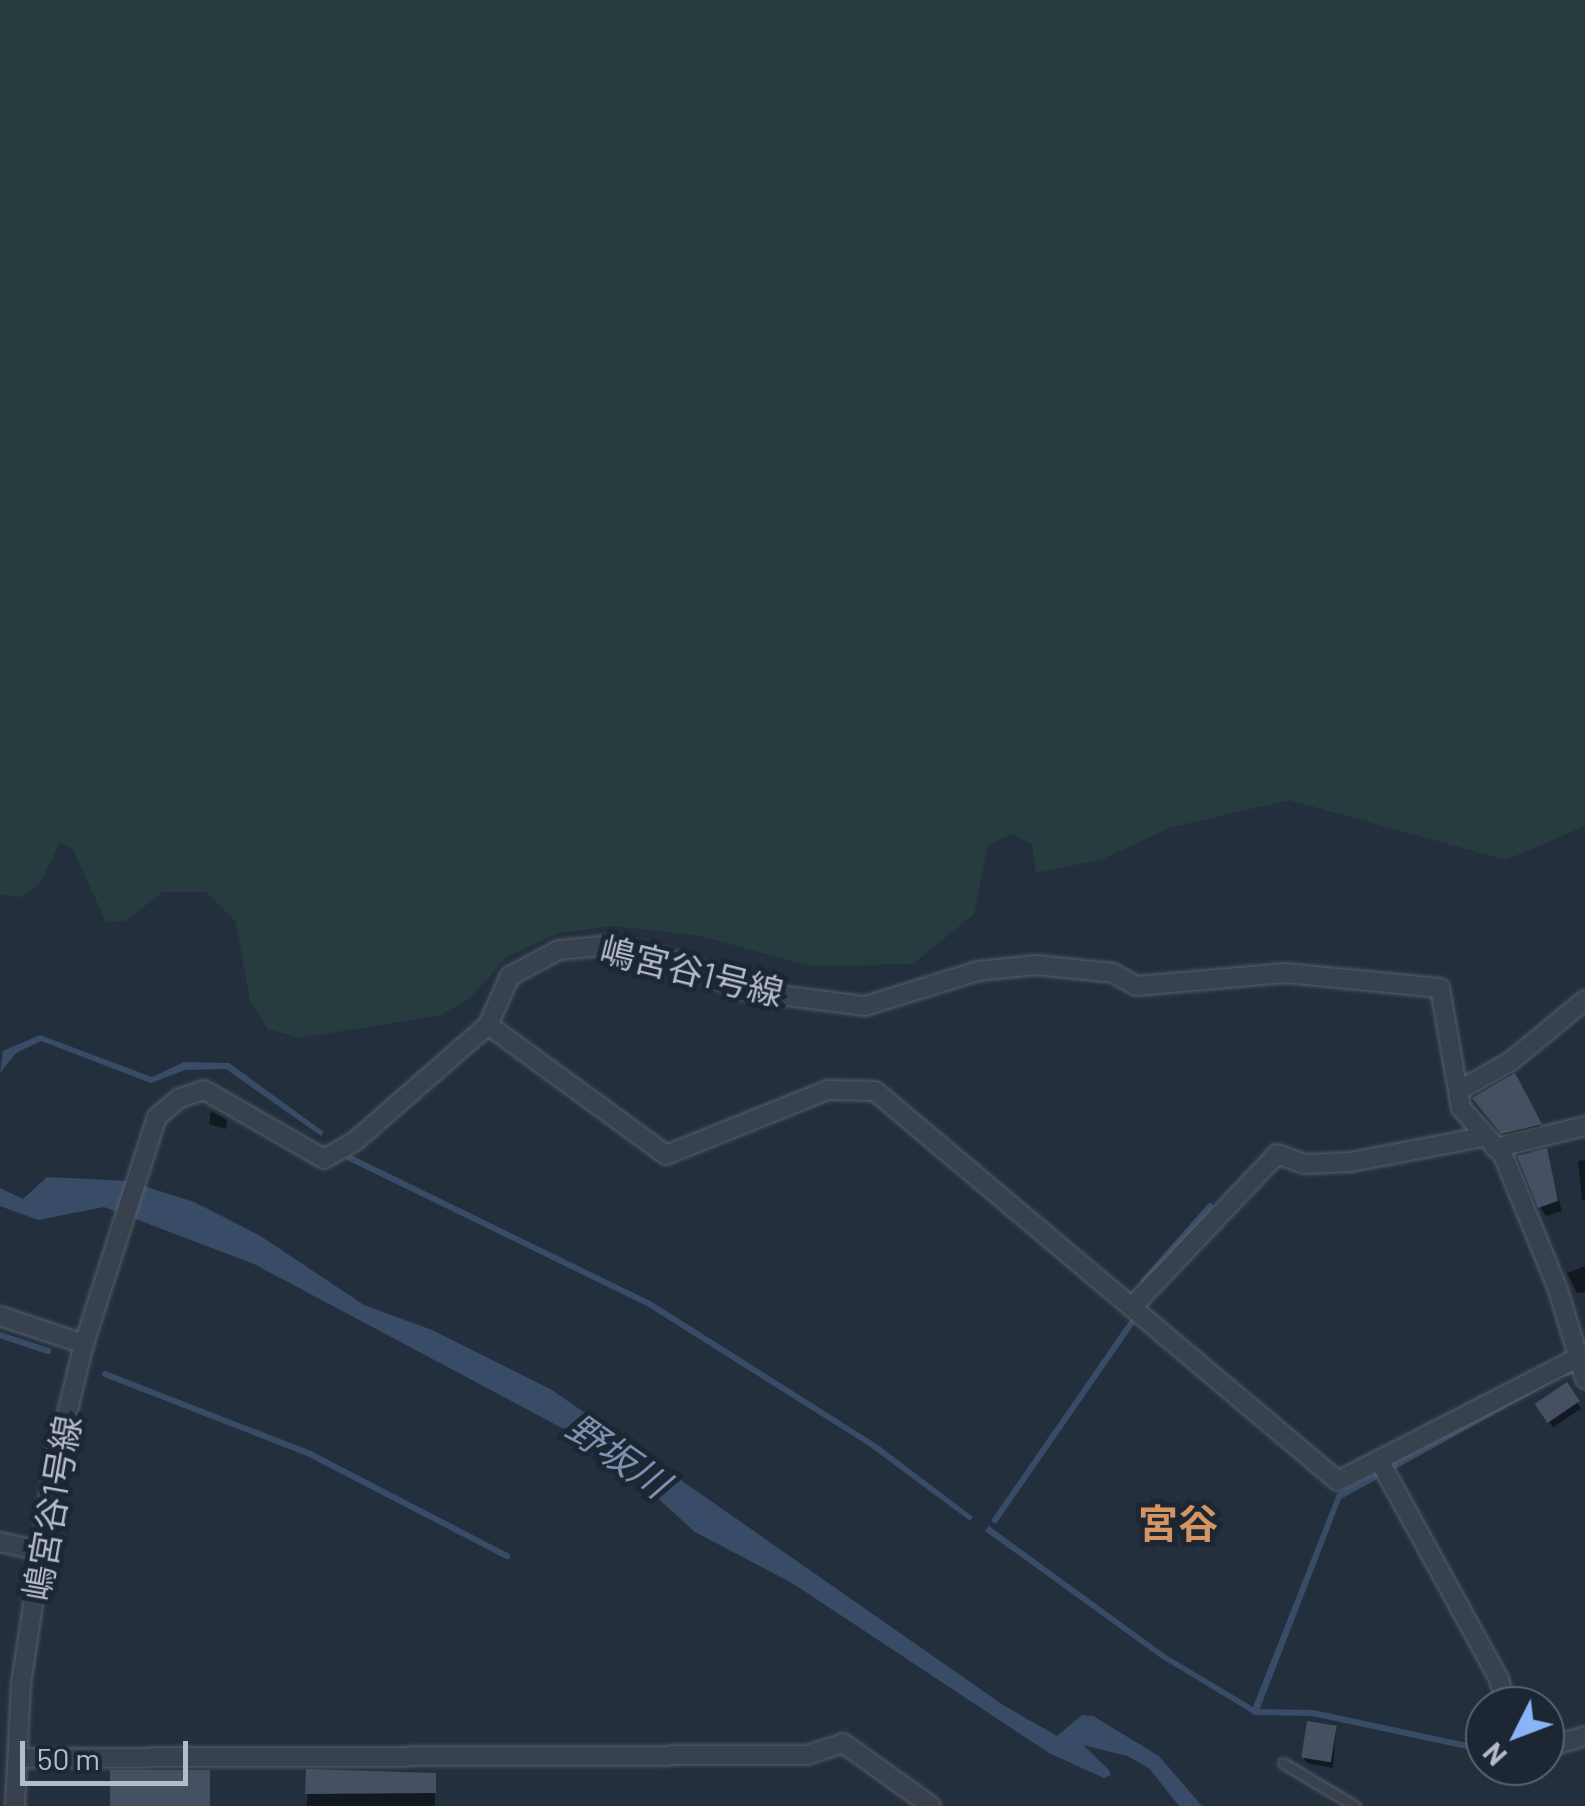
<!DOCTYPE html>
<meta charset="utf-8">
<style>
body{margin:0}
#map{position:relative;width:1585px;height:1806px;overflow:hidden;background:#242f3e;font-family:Barlow,"Noto Sans JP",sans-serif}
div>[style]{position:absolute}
.green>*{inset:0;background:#263c3f}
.water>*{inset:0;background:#394c67}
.shadow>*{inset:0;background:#0007;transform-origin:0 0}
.stream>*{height:6px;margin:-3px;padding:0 3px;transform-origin:3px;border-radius:3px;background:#394c67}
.building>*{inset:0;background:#455162;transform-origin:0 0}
.roads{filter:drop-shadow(0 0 2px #565f6c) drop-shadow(0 0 2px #565f6c)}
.lane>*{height:9px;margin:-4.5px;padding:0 4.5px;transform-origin:4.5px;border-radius:4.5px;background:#38414e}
.street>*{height:18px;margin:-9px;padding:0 9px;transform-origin:9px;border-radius:9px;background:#38414e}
span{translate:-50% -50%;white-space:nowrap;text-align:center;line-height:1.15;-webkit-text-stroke:10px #1d2633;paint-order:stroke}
.street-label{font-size:35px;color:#b4bcc9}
.water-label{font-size:38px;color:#7c92b1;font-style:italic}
.quarter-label{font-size:40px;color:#d59563;font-weight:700}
.north{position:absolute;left:1465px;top:1686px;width:100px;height:100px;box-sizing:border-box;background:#1d2633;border:2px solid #59626f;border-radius:50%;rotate:228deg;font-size:28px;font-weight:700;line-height:40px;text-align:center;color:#b4bcc9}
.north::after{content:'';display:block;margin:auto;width:35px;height:45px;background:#8ab4f8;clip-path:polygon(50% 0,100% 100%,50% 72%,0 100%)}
.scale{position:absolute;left:20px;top:1741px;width:168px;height:45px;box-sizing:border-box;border:5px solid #b4bcc9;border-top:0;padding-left:12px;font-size:30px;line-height:35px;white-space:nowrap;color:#b4bcc9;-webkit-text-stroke:8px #1d2633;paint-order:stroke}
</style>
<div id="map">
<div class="green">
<div style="clip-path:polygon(0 0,1585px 0,1585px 826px,1506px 860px,1289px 800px,1169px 828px,1103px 859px,1036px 873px,1032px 844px,1011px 834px,988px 845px,974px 914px,913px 964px,809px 966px,701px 936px,613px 926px,560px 933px,508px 956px,469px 999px,441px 1015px,300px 1038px,268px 1029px,250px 1001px,236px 922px,206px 892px,163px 892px,125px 921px,106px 922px,73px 850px,60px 842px,41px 882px,23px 897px,0 895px)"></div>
</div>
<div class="water">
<div style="clip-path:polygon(40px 1035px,152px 1077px,184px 1062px,229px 1063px,324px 1132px,321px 1136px,226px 1069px,185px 1070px,151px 1083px,41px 1041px,16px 1053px,0 1073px,3px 1051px)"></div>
<div style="clip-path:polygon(351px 1155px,652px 1302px,878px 1445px,973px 1517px,970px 1521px,869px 1446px,647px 1306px,345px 1159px)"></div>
<div style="clip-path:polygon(47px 1177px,128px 1181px,194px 1202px,259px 1235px,364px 1305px,432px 1330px,552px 1390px,1003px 1705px,1057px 1736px,1082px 1715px,1093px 1716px,1159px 1756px,1202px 1806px,1179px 1806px,1149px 1768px,1127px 1756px,1083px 1745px,1108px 1769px,1111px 1775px,1104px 1778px,1049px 1753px,792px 1583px,695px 1532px,607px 1452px,254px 1264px,104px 1207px,38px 1220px,0 1206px,0 1188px,23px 1199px)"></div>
<div style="clip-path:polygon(1561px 1370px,1585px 1371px,1561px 1377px,1341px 1499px,1257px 1716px,1161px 1658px,985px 1531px,989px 1526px,1166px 1655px,1253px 1707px,1337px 1494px)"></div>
</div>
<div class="shadow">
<div style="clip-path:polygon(1514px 1077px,1542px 1130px,1506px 1139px,1478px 1104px)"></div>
<div style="clip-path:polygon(211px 1111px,227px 1120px,226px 1129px,209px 1124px)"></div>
<div style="clip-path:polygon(1585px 1160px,1585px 1200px,1582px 1201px,1578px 1161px)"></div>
<div style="clip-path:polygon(1549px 1168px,1562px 1211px,1546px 1216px,1540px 1207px)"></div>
<div style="clip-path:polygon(1585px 1266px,1585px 1292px,1577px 1293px,1567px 1273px)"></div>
<div style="left:1566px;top:1386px;width:27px;height:34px;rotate:56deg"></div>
<div style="clip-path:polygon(1336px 1728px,1333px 1768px,1307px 1763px,1303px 1757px)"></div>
<div style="clip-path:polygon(308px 1772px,435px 1778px,435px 1806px,307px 1806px)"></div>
</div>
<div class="stream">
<div style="left:1144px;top:1281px;width:100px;rotate:-48.7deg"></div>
<div style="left:0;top:1335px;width:51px;rotate:18.4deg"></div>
<div style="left:105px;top:1374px;width:220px;rotate:21.3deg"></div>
<div style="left:310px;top:1454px;width:222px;rotate:27.4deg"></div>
<div style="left:995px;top:1520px;width:242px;rotate:-55.3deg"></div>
<div style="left:1255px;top:1712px;width:58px;rotate:1deg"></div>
<div style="left:1313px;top:1713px;width:176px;rotate:12.1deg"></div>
</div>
<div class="building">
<div style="clip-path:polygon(1515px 1073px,1542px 1124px,1501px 1134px,1472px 1098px)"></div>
<div style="clip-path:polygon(1547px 1148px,1558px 1201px,1538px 1208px,1517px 1156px)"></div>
<div style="left:1567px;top:1382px;width:23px;height:39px;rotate:56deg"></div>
<div style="left:1307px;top:1721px;width:30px;height:37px;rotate:9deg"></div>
<div style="clip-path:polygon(306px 1769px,436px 1773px,436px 1793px,305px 1794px)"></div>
<div style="left:110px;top:1770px;width:100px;height:36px"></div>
</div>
<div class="roads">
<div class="lane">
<div style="left:1283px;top:1763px;width:84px;rotate:30.8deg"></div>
</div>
<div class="street">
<div style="left:488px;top:1025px;width:220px;rotate:36.1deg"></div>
<div style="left:666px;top:1155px;width:175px;rotate:-21.9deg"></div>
<div style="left:828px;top:1090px;width:47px;rotate:1.2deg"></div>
<div style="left:875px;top:1091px;width:605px;rotate:40.11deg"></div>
<div style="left:1338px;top:1481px;width:278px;rotate:-27.2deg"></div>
<div style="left:1458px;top:1091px;width:61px;rotate:-29.5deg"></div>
<div style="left:1511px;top:1061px;width:96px;rotate:-39.5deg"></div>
<div style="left:1495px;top:1148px;width:93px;rotate:-13.7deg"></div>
<div style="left:1133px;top:1306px;width:209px;rotate:-46.5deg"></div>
<div style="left:1277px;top:1154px;width:30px;rotate:20deg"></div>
<div style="left:1305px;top:1164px;width:46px;rotate:-2.5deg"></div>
<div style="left:1351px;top:1162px;width:134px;rotate:-10.7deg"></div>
<div style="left:0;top:1316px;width:89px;rotate:18.4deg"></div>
<div style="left:1379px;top:1460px;width:250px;rotate:61.3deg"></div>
<div style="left:1499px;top:1679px;width:28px;rotate:75deg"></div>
<div style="left:0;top:1542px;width:41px;rotate:12.7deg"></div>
<div style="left:1545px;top:1748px;width:42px;rotate:-16.7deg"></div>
<div style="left:21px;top:1758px;width:786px;rotate:-0.22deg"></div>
<div style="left:807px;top:1755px;width:38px;rotate:-18deg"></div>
<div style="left:843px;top:1743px;width:108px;rotate:35.6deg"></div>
<div style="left:15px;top:1806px;width:122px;rotate:-87.2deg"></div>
<div style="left:21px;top:1684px;width:219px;rotate:-81.4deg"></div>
<div style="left:54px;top:1467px;width:127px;rotate:-76.3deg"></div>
<div style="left:84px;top:1344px;width:238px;rotate:-72.2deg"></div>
<div style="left:157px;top:1117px;width:30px;rotate:-40deg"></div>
<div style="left:180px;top:1098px;width:25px;rotate:-18deg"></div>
<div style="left:204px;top:1090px;width:138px;rotate:29.9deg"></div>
<div style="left:324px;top:1159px;width:34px;rotate:-30deg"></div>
<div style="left:354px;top:1142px;width:178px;rotate:-41.1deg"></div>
<div style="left:488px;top:1025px;width:54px;rotate:-65.8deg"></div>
<div style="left:510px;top:976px;width:55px;rotate:-28deg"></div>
<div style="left:559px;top:950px;width:54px;rotate:-5.3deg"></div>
<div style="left:613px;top:945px;width:72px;rotate:14.4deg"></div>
<div style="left:683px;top:963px;width:64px;rotate:25deg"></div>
<div style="left:741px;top:990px;width:125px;rotate:7.4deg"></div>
<div style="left:865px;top:1006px;width:118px;rotate:-17.2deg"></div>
<div style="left:978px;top:971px;width:58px;rotate:-5.9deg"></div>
<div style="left:1036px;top:965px;width:77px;rotate:5.9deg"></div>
<div style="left:1113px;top:973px;width:26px;rotate:29deg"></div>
<div style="left:1136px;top:986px;width:150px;rotate:-5deg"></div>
<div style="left:1285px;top:973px;width:156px;rotate:5.5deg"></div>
<div style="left:1440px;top:988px;width:122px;rotate:80.1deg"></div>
<div style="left:1461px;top:1108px;width:63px;rotate:48.2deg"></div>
<div style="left:1503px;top:1155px;width:146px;rotate:67.8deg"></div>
<div style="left:1558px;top:1290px;width:93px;rotate:73.1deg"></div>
</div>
</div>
<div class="street-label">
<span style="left:692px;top:970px;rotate:14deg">嶋宮谷1号線</span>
<span style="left:51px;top:1508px;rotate:-80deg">嶋宮谷1号線</span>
</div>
<div class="water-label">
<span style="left:618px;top:1455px;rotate:35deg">野坂川</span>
</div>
<div class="quarter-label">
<span style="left:1178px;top:1522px">宮谷</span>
</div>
<div class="north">N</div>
<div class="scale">50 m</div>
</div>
